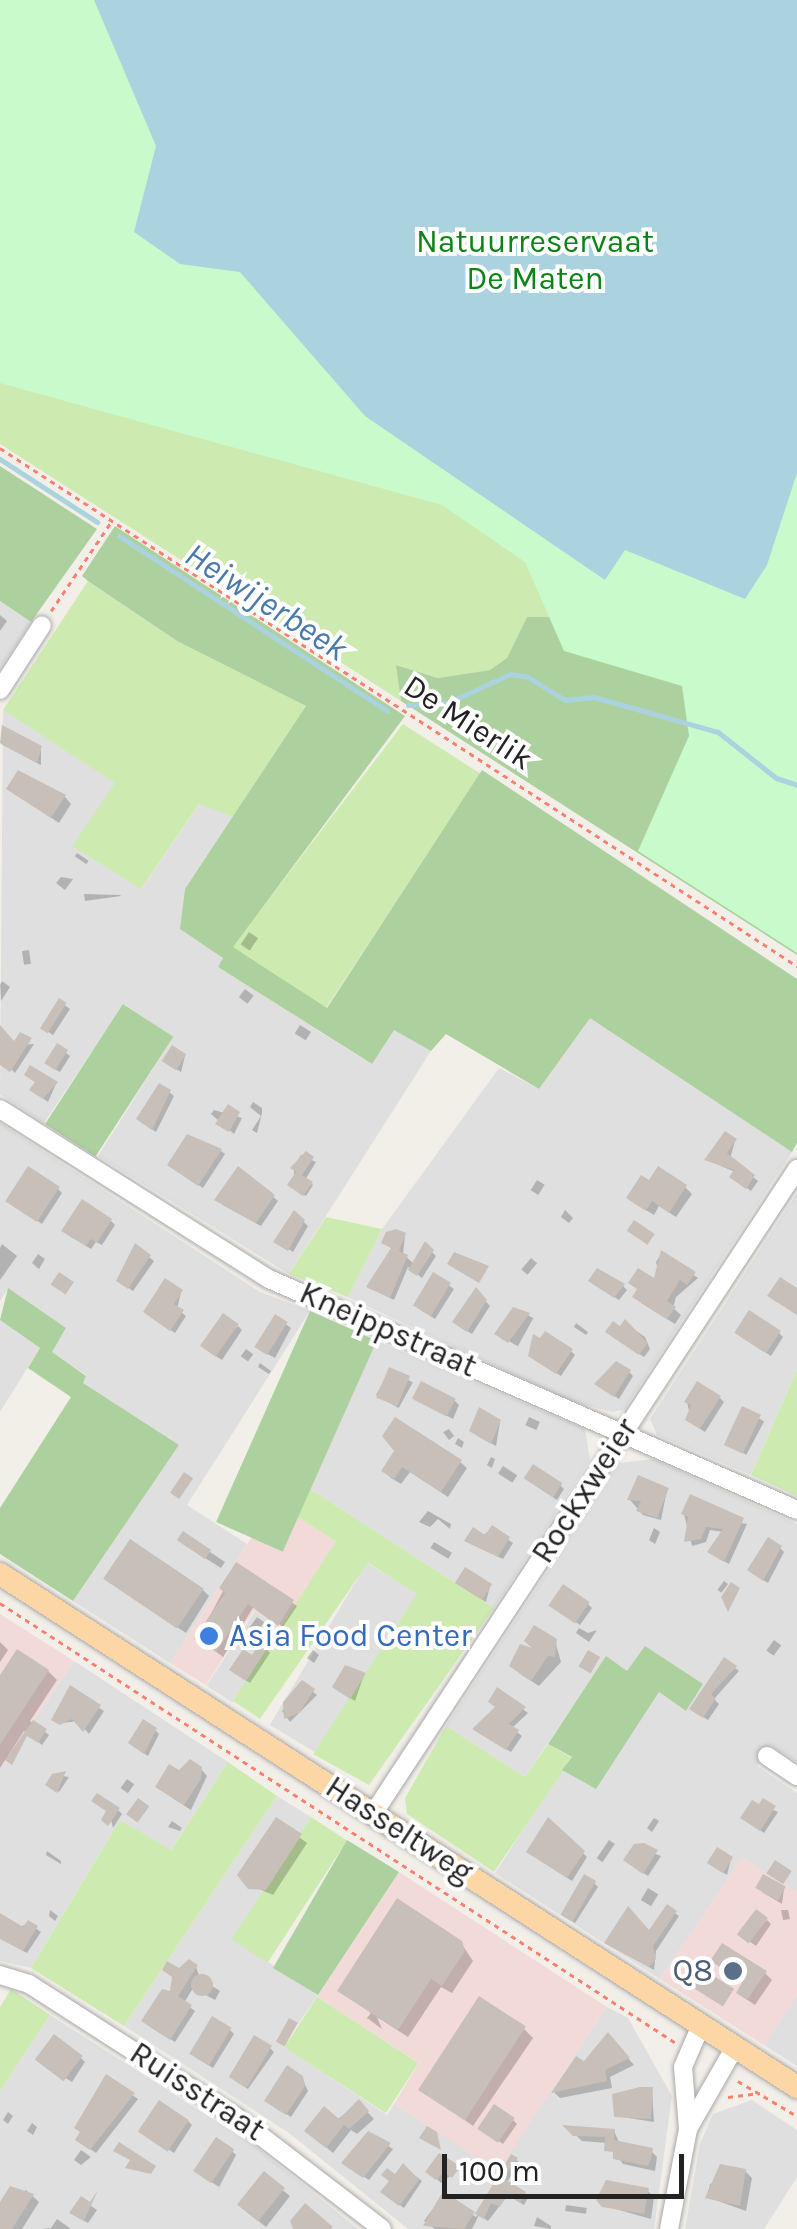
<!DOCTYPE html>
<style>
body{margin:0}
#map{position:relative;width:797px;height:2229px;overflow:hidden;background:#f2efe9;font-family:Karla,sans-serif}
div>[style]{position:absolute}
.residential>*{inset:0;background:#e0dfdf;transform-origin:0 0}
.commercial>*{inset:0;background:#f2dad9}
.grass>*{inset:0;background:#cdebb0;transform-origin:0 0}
.forest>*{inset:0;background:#add19e;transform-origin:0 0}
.park>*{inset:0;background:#c8facc}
.water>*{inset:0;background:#aad3df}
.shadow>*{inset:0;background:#0003;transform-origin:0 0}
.stream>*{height:5px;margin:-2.5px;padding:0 2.5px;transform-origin:2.5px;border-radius:2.5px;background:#aad3df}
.building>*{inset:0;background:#c7bfb8;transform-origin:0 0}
.round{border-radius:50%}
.path>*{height:2.5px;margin-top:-1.25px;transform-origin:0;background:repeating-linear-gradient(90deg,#fa8072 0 5px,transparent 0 10px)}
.roads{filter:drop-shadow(0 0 2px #a9a9a9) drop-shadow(0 0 2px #a9a9a9)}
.minor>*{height:18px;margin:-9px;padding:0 9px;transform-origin:9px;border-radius:9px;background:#fff}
.major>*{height:22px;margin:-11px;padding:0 11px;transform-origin:11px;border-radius:11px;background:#fcd6a4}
.dots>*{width:28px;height:28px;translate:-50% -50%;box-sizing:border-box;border:5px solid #fff;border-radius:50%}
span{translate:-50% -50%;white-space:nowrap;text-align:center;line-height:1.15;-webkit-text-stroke:8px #fff;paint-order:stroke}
.park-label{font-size:32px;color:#0c8416}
.street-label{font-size:32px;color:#222}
.shop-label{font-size:32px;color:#366cbe}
.left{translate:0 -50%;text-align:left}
.service-label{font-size:32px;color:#4e5e75}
.right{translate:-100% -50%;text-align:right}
.water-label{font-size:35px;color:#4a7aab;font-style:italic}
.scale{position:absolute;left:442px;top:2154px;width:242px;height:45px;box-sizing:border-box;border:5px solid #222;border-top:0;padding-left:12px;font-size:30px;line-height:35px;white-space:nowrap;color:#222;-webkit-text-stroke:8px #fff;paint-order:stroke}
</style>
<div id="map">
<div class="residential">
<div style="clip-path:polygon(0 601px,31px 622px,0 669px)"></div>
<div style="clip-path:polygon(3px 710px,116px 783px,142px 888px,200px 803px,236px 818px,185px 889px,223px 959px,218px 967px,371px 1064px,394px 1029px,431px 1051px,289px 1274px,98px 1156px,173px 1037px,124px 1004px,44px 1123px,0 1094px)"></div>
<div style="clip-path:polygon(590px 1017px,792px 1152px,624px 1410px,612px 1412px,571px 1401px,348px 1297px,382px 1229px,499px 1068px,539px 1089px)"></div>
<div style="clip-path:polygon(0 1123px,260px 1292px,310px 1311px,187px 1505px,247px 1544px,170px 1663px,73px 1601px,179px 1445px,82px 1383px,86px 1375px,51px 1352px,66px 1329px,8px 1289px,0 1301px)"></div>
<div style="clip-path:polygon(797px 1193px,797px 1370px,751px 1475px,657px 1435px,650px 1419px)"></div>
<div style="clip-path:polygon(0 1320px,40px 1348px,0 1412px)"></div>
<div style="clip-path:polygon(377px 1341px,585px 1429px,590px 1460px,494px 1608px,290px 1476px)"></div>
<div style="clip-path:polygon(653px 1459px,797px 1524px,797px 1762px,771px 1746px,757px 1766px,797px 1793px,797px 1892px,742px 1858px,660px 1979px,495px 1873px,562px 1770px,596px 1788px,659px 1692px,686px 1711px,703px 1684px,627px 1672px,606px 1657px,525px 1777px,446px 1726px,619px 1463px)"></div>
<div style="left:367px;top:1563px;width:60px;height:189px;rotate:31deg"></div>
<div style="left:255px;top:1611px;width:31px;height:89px;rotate:33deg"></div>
<div style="clip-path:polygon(74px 1661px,228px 1762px,170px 1851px,120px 1820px,31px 1968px,0 1961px,0 1769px)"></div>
<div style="clip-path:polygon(277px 1796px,311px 1817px,236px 1941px,318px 1995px,283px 2046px,387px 2115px,394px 2104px,498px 2170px,607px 2007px,628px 2018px,672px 2096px,654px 2229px,408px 2229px,289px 2133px,124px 2026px)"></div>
<div style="clip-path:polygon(797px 1995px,797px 2066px,764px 2045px)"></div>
<div style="clip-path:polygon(50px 2015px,255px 2146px,358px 2229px,0 2229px,0 2091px)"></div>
<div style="clip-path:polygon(752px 2100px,797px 2130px,797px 2177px,764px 2229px,685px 2229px,700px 2144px,713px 2114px)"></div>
</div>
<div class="commercial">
<div style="clip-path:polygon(274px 1503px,336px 1541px,281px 1628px,254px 1611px,206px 1685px,170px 1663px)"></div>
<div style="clip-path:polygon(0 1614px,74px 1661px,0 1769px)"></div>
<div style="clip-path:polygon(742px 1858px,797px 1892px,797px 1995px,764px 2045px,660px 1979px)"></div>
<div style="clip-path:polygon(399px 1872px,607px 2007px,498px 2171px,394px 2104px,419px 2063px,317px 1997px)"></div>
</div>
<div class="grass">
<div style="clip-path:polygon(0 0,240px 272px,797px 799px,527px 617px,507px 659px,491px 670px,438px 678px,397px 665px,401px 701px,0 444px)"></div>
<div style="clip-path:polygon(88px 581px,177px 641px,306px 706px,236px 818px,199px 804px,141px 889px,72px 846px,115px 783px,3px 710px)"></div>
<div style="clip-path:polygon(403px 724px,481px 774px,326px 1008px,232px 947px)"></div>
<div style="clip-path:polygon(326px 1217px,382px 1229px,348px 1297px,289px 1274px)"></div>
<div style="clip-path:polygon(797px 1370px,797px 1496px,751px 1475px)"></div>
<div style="clip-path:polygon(290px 1476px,494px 1608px,369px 1785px,313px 1754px,417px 1594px,368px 1563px,260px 1719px,233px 1701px,336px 1541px,274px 1503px)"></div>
<div style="clip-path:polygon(446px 1726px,525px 1777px,548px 1744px,572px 1758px,494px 1872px,407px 1814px,405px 1798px)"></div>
<div style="clip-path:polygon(228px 1762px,277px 1796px,124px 2026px,31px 1968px,120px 1820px,171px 1850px)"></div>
<div style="left:311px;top:1817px;width:43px;height:146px;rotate:33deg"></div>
<div style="clip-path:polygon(11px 1989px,50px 2015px,0 2091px,0 2007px)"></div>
<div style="left:317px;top:1997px;width:121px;height:60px;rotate:33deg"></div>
</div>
<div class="forest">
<div style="clip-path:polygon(0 466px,97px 529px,31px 622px,0 601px)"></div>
<div style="clip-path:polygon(115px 526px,405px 716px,233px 947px,327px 1008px,482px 770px,797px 979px,797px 1143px,792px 1152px,590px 1018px,539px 1089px,446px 1034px,431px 1051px,394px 1030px,372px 1064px,218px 967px,223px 958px,180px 929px,185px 889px,306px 706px,177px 641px,88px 581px,82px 576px)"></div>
<div style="clip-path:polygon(527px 617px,586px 617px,721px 695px,797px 799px,797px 955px,401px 701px,396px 665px,438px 678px,490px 670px,507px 658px)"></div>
<div style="left:123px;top:1004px;width:60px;height:143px;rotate:33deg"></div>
<div style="clip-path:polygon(8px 1288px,66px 1328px,52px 1352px,86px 1376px,83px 1383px,179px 1445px,73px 1601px,0 1554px,0 1508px,71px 1397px,28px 1368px,40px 1348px,0 1320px)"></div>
<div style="left:310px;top:1311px;width:73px;height:231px;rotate:24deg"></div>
<div style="clip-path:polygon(645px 1646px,703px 1684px,686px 1711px,659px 1692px,596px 1789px,562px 1770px,572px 1757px,548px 1744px,606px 1656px,627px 1671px)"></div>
<div style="clip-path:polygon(347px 1840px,399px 1872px,318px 1995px,273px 1968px)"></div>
</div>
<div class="park">
<div style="clip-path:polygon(0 0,797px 0,797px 953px,638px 851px,689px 736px,682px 686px,564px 651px,525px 562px,442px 505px,0 383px)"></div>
</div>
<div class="water">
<div style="clip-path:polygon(94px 0,797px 0,797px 473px,767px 565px,745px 599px,625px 550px,605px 580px,365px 416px,240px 272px,180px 264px,134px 232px,156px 146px)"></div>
</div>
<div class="shadow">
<div style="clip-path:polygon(0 615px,7px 621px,0 631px)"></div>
<div style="clip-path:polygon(3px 729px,41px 748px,41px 765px,1px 744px)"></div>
<div style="clip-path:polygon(9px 789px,65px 797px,71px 804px,59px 823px)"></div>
<div style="left:77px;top:853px;width:14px;height:4px;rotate:34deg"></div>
<div style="clip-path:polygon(61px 877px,73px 879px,65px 890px,56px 883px)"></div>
<div style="clip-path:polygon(84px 894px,120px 895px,121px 896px,85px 901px)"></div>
<div style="left:249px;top:932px;width:11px;height:15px;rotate:34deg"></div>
<div style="left:29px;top:950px;width:14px;height:7px;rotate:82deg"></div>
<div style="clip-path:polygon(2px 981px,10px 987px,1px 1001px,0 985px)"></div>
<div style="left:245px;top:989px;width:11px;height:10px;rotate:38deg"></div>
<div style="clip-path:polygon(59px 1001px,70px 1009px,53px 1035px,47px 1031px)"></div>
<div style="left:300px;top:1025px;width:13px;height:10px;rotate:32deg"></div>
<div style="clip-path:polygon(0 1030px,15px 1045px,34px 1044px,15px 1073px,0 1058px)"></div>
<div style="clip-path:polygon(58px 1047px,70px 1056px,60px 1072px,51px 1067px)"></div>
<div style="clip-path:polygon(185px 1056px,181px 1072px,169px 1065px)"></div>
<div style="clip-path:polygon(56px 1084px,48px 1102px,37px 1094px)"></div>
<div style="clip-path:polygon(169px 1092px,174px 1096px,156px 1132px,143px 1123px)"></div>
<div style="clip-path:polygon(253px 1102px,262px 1108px,262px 1113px,257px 1133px,252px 1130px,261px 1116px,250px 1107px)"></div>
<div style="clip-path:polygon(214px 1110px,242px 1118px,234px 1134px,211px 1114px)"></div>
<div style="clip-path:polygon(735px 1141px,730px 1159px,758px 1181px,751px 1191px,736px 1180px,735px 1172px,707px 1160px)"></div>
<div style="clip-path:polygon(221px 1151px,225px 1154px,203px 1188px,174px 1169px)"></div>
<div style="clip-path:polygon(301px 1155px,316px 1162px,305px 1180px,313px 1185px,306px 1196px,294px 1189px,294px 1167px)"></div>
<div style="left:537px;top:1180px;width:9px;height:12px;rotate:32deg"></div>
<div style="clip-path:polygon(685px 1187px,692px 1194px,676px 1217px,659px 1206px,654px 1215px,636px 1204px)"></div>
<div style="clip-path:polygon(58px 1189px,62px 1193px,42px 1224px,16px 1207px)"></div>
<div style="clip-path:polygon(273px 1197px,278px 1201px,261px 1226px,221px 1204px)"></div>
<div style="clip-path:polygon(565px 1210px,573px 1218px,569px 1223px,561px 1217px)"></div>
<div style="clip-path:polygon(295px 1214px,308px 1226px,293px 1252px,277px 1241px)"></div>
<div style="clip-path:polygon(111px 1221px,115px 1225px,102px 1245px,96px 1242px,91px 1249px,68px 1235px)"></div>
<div style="clip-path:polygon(405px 1235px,403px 1254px,414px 1264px,425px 1245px,436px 1256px,422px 1278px,408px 1267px,394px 1300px,369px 1287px,393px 1249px,384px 1243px)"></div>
<div style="clip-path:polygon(2px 1244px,17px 1256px,0 1280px,0 1248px)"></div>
<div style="clip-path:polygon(136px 1247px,154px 1261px,133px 1291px,123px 1284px)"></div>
<div style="clip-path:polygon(662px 1253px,698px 1278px,676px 1297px,673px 1308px,681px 1315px,675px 1324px,641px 1303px,639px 1290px,663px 1287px,656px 1262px)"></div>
<div style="clip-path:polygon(38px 1254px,45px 1259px,39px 1269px,32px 1263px)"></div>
<div style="left:531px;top:1258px;width:8px;height:15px;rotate:40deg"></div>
<div style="clip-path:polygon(434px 1275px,454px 1289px,435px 1319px,419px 1309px)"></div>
<div style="clip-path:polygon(596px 1285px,623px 1286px,627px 1290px,619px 1300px)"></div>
<div style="clip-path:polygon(476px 1291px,490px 1306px,472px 1334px,459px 1326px)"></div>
<div style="clip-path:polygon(181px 1292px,177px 1309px,186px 1316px,175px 1333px,150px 1316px)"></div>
<div style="left:515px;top:1308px;width:21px;height:32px;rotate:29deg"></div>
<div style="clip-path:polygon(276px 1317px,291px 1328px,275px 1358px,262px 1351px)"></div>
<div style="clip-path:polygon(576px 1323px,588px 1332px,586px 1335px,574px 1327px)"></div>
<div style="clip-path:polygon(625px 1323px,645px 1337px,650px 1349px,644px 1357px,612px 1336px)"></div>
<div style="clip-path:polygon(238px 1326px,242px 1330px,222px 1360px,208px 1351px)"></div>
<div style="clip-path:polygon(779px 1333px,783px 1337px,771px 1356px,741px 1337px)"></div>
<div style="left:246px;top:1349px;width:9px;height:9px;rotate:36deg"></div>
<div style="clip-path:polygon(571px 1351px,575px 1355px,561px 1376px,535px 1360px)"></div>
<div style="clip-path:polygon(260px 1363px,271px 1371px,269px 1374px,258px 1367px)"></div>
<div style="left:390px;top:1370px;width:26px;height:29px;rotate:29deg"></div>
<div style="clip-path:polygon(629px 1372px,633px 1376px,619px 1399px,601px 1387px)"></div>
<div style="clip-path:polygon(720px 1398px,724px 1402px,705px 1432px,692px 1424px,687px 1402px)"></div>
<div style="clip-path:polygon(416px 1399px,455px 1401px,459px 1405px,453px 1419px)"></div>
<div style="left:743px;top:1410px;width:24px;height:38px;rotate:28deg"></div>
<div style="left:529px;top:1417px;width:12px;height:9px;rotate:24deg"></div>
<div style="clip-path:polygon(500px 1422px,496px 1446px,476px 1435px)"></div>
<div style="clip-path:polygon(449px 1429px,454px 1436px,449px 1440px,443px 1432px)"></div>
<div style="clip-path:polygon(458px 1438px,464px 1442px,462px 1448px,455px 1444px)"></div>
<div style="clip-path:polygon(397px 1451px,460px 1462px,467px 1468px,448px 1497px,410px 1472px,401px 1484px,391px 1478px,384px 1471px)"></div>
<div style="clip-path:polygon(491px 1457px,495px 1459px,492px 1468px,487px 1465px)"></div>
<div style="left:503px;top:1466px;width:17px;height:9px;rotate:33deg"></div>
<div style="clip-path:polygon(530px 1482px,560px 1485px,564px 1489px,557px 1500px)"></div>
<div style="clip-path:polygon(667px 1490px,661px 1520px,643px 1515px,630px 1500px)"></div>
<div style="clip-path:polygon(428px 1511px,451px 1524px,450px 1529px,438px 1519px,430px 1527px,419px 1522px)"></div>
<div style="clip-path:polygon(684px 1514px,747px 1524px,729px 1564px,715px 1556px,724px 1532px,710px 1530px,706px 1542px,692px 1546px)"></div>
<div style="clip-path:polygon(654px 1528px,660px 1532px,655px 1544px,649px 1540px)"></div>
<div style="clip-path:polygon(492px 1529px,513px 1543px,503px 1559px,471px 1544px)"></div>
<div style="left:434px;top:1542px;width:21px;height:7px;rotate:31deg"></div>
<div style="clip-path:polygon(183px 1544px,210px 1552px,225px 1562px,221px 1568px)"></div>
<div style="clip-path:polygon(780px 1548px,784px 1552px,768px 1583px,754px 1574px)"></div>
<div style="clip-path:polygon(237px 1565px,297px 1606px,283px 1627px,254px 1606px,223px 1657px,198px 1638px)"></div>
<div style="left:724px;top:1581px;width:5px;height:11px;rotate:37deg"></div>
<div style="clip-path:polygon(490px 1586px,486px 1602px,462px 1587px)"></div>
<div style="clip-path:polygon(203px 1590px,209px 1596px,186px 1633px,133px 1598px)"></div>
<div style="clip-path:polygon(588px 1604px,592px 1608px,580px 1625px,556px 1609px)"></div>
<div style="left:257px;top:1617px;width:9px;height:13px;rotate:36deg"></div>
<div style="clip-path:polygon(579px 1628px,588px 1633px,597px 1630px,589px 1642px,576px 1633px)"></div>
<div style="left:774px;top:1640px;width:9px;height:13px;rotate:36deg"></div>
<div style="clip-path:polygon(555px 1641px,561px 1662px,539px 1686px,519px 1673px)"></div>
<div style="clip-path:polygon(0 1642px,8px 1650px,0 1662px)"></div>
<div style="clip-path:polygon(266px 1649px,270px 1653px,250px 1683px,236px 1674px)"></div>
<div style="clip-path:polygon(313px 1650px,319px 1655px,314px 1663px,307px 1658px)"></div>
<div style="clip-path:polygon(735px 1668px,739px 1671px,714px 1699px,719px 1704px,708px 1720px,697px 1713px,693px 1709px)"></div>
<div style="clip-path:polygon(48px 1671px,57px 1680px,30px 1721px,49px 1735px,42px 1745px,24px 1731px,0 1768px,0 1677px)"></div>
<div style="clip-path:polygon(364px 1675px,355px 1701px,339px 1691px)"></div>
<div style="clip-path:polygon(303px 1684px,317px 1695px,290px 1722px,282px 1711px)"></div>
<div style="clip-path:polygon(71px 1689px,104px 1711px,89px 1734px,78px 1721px,62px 1723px)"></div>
<div style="clip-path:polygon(498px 1691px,528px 1713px,512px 1728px,522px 1736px,511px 1752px,479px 1732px,498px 1708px)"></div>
<div style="clip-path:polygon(155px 1730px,159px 1734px,148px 1756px,135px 1747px)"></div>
<div style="clip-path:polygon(201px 1769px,207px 1776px,191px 1810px,165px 1793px,179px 1773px)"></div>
<div style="clip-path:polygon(56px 1775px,69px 1777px,59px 1792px,48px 1785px)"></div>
<div style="left:127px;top:1779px;width:9px;height:11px;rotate:36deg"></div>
<div style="clip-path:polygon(753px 1802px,778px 1812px,764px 1833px,747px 1821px)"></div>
<div style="clip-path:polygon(118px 1810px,122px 1814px,113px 1828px,109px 1812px)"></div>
<div style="clip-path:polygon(654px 1818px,659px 1821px,652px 1832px,647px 1828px)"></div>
<div style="clip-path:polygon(549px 1820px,587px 1857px,572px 1881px,533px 1855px)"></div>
<div style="clip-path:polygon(172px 1821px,182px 1828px,180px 1831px,168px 1827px)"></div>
<div style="clip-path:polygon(277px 1821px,307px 1843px,273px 1895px,241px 1881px)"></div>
<div style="left:609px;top:1840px;width:7px;height:22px;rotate:34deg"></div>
<div style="clip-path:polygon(635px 1847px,661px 1856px,648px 1876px,630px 1864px)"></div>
<div style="clip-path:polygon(47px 1851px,61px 1861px,61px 1864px,46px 1855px)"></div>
<div style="clip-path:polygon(731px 1859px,727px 1875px,714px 1866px)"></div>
<div style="clip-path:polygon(594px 1883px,598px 1887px,575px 1923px,566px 1917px)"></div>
<div style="left:648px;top:1888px;width:12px;height:14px;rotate:31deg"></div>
<div style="clip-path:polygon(784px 1889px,782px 1904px,762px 1892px)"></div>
<div style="clip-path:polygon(50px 1910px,58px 1916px,55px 1921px,49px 1916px)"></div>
<div style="clip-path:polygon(781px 1910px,788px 1910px,790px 1919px,783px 1920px)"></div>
<div style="clip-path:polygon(675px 1913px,679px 1916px,656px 1951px,654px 1970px,611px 1946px,650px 1934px)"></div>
<div style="clip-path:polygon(767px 1920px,771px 1924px,756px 1946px,746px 1939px)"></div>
<div style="clip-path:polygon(28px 1923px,41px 1932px,27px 1953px,0 1938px)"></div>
<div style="clip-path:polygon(461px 1943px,473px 1961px,452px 1993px,441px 1987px,408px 2037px,377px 2017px,382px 2029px,367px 2018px,371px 2013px,340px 1990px)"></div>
<div style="clip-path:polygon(196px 1967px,200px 1978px,220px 1991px,215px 2000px,193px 1988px,184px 2003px,195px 2011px,175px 2042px,151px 2027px)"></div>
<div style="clip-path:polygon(720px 1967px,765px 1973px,772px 1980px,755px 2005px,746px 1999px,745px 1983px)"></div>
<div style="clip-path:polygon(524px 2029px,533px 2038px,473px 2126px,422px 2090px)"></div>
<div style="clip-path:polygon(230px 2030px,234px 2034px,213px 2068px,195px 2057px)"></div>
<div style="clip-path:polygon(614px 2042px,634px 2065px,610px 2077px,612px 2088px,560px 2098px,554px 2092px)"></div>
<div style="clip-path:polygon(270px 2048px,274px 2052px,248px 2089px,234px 2080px)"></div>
<div style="clip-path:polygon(81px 2058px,85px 2062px,72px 2082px,43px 2064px)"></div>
<div style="clip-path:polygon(107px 2078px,138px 2099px,96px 2153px,83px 2144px,83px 2133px)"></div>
<div style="clip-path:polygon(302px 2078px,308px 2091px,291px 2117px,271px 2104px)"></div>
<div style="clip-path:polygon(652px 2090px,654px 2122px,616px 2116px)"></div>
<div style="clip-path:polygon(359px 2103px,374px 2119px,357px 2134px,351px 2130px,333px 2153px,314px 2137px)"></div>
<div style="clip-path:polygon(8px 2112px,13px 2116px,8px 2124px,3px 2120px)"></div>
<div style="clip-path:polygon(513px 2120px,517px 2124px,503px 2144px,485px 2132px)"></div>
<div style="clip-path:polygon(188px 2121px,192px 2125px,174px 2153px,147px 2135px)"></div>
<div style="clip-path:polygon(32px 2123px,37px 2127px,33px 2135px,27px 2131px)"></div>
<div style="clip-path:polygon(568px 2128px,614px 2131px,620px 2144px,650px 2150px,657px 2157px,655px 2171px,623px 2164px,607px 2143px,582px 2141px)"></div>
<div style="clip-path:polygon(368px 2134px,393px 2149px,369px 2180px,348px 2166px)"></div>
<div style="clip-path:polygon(81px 2150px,91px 2157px,81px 2165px,74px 2160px)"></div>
<div style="clip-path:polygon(232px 2151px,236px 2155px,219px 2187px,201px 2175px)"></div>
<div style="clip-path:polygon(440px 2156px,460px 2169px,441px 2183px,429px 2172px)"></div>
<div style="clip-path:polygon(512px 2158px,521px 2163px,506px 2183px,528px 2198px,524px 2205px,508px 2195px,488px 2221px,479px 2215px,472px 2229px,435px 2229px,424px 2221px,443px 2195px,476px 2217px)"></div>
<div style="clip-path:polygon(403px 2166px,422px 2181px,404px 2208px,387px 2196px)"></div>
<div style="clip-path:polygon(745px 2171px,752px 2178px,746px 2211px,707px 2197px,710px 2184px)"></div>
<div style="clip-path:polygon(264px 2175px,290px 2196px,266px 2227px,247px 2212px)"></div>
<div style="clip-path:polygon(26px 2190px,39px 2202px,22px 2229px,0 2229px,0 2207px)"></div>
<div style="clip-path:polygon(648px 2191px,654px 2197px,651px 2219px,605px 2206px)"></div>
<div style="clip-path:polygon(81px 2199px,97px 2210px,88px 2223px,77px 2217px)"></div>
<div style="left:566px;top:2205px;width:21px;height:6px;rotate:8deg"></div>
<div style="clip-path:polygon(537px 2217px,551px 2226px,551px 2229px,534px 2226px)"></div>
<div style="clip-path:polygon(57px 2219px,71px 2229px,41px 2229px,51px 2228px)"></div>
</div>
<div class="stream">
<div style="left:0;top:459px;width:116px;rotate:33deg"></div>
<div style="left:119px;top:536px;width:320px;rotate:33.1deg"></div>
<div style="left:408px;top:705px;width:39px;rotate:-3deg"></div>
<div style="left:447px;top:703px;width:69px;rotate:-24.7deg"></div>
<div style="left:510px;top:674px;width:18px;rotate:9deg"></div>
<div style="left:528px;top:677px;width:44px;rotate:31.9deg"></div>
<div style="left:565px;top:700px;width:29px;rotate:-6deg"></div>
<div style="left:594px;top:697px;width:129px;rotate:15.8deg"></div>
<div style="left:718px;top:732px;width:74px;rotate:38.4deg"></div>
<div style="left:776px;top:778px;width:22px;rotate:18deg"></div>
</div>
<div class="building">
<div style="clip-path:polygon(2px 725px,42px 746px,37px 763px,0 743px)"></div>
<div style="clip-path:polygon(18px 770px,66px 795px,51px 818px,6px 789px)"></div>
<div style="left:59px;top:998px;width:9px;height:36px;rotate:32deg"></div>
<div style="clip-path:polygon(0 1025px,14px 1041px,20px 1032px,32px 1038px,10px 1072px,0 1065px)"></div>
<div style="left:57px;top:1043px;width:13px;height:24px;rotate:32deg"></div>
<div style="left:172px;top:1045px;width:17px;height:19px;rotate:33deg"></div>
<div style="clip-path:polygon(30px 1065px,58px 1082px,43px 1099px,29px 1090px,35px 1082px,24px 1075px)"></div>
<div style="clip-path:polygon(159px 1083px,171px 1090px,152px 1130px,136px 1119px)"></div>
<div style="clip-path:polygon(228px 1104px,240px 1112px,229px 1132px,215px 1124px)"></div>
<div style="clip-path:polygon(725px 1131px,737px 1139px,727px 1153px,755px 1175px,746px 1189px,729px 1177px,734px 1170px,704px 1160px)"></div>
<div style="clip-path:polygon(187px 1134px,222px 1149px,198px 1186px,167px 1165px)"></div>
<div style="clip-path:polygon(306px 1151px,314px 1157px,302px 1175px,313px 1182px,303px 1196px,287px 1185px,296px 1172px,290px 1168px)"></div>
<div style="left:28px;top:1166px;width:38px;height:42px;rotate:33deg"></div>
<div style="clip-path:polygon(238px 1166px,275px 1195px,256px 1223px,214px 1200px)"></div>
<div style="clip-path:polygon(658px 1166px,687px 1185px,669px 1213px,652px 1201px,646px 1211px,626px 1198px,641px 1175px,649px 1180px)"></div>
<div style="clip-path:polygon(82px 1199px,112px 1219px,97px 1243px,91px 1239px,86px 1246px,61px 1231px)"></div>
<div style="clip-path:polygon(294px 1210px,305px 1220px,288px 1251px,273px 1242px)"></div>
<div style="left:634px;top:1220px;width:25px;height:13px;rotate:34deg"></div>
<div style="clip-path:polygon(396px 1229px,406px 1233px,399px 1251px,408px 1255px,390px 1298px,366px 1287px,391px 1248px,381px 1243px,386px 1232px)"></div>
<div style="clip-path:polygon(425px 1241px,434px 1250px,417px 1276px,408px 1270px)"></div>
<div style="clip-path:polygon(135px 1243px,151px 1255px,128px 1289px,116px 1281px)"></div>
<div style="clip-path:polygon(661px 1250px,696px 1272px,687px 1285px,680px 1280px,667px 1301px,676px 1307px,667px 1319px,632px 1297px,637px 1289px,628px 1283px,638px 1268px,654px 1278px)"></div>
<div style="clip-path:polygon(454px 1252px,489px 1266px,479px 1283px,447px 1264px)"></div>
<div style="clip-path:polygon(597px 1268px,625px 1284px,614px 1298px,588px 1281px)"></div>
<div style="left:59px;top:1272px;width:18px;height:15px;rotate:34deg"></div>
<div style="left:433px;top:1272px;width:21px;height:39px;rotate:31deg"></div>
<div style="clip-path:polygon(780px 1277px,797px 1288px,797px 1315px,767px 1296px)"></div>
<div style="clip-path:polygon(165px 1278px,183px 1290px,174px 1304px,184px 1310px,170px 1331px,143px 1312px)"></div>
<div style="clip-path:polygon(476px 1287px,487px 1300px,467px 1332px,452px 1322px)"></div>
<div style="clip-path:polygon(513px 1307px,530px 1313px,508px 1343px,494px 1334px)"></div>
<div style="left:749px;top:1310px;width:38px;height:27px;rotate:33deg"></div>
<div style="left:223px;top:1313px;width:19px;height:40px;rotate:35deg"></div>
<div style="left:275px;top:1314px;width:15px;height:39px;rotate:32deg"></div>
<div style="clip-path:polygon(625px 1319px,648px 1343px,639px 1355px,605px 1332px,613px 1321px,620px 1326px)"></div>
<div style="clip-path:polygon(545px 1331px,573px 1349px,556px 1374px,528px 1356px,533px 1334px,540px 1338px)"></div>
<div style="clip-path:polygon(616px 1361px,631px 1370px,614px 1397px,594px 1384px)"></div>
<div style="left:389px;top:1367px;width:23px;height:33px;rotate:23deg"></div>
<div style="left:421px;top:1381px;width:39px;height:20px;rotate:27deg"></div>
<div style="clip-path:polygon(697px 1381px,721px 1396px,700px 1429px,685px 1420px,691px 1405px,684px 1402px)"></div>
<div style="left:742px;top:1406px;width:21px;height:43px;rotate:25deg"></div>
<div style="clip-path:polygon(479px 1407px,501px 1420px,491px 1444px,469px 1431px)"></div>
<div style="clip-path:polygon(395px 1417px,462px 1460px,441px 1492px,402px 1467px,394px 1479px,381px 1471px,394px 1451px,382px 1436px)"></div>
<div style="left:533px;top:1464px;width:35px;height:17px;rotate:33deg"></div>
<div style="left:184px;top:1472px;width:11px;height:25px;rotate:34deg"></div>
<div style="clip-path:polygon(638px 1475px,669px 1488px,657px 1518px,636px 1511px,641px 1501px,627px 1500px)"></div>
<div style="clip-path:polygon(690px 1494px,744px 1518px,724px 1562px,707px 1552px,723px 1529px,706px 1527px,701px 1539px,684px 1542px,688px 1517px,681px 1514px)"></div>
<div style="clip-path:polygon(492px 1525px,510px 1537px,498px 1557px,464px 1541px,473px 1527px,485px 1535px)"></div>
<div style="left:183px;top:1531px;width:34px;height:11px;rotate:34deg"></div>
<div style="clip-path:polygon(768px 1537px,782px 1546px,763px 1581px,747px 1570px)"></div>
<div style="left:130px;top:1539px;width:89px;height:48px;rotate:34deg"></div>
<div style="clip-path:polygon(236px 1562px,294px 1600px,278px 1626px,248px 1604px,216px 1652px,194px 1639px,225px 1593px,219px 1588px)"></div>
<div style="left:465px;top:1567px;width:32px;height:19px;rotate:32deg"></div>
<div style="clip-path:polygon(731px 1582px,740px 1588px,728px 1612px,721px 1597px)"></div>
<div style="left:563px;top:1584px;width:32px;height:26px;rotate:34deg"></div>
<div style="clip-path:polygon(534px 1625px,557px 1639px,555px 1657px,548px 1656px,531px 1681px,509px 1666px,520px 1644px,532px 1648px,524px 1641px)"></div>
<div style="clip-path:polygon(260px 1642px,268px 1647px,246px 1681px,229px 1670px,243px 1649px,252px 1655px)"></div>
<div style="clip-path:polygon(17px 1649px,49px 1670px,0 1745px,0 1675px)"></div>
<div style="left:588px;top:1650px;width:14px;height:19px;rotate:30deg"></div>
<div style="clip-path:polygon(724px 1657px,737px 1666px,711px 1694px,716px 1698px,703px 1718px,689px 1709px)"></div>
<div style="clip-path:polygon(345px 1665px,366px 1673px,350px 1699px,332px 1687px)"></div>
<div style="clip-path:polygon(302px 1680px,315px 1689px,299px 1713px,284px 1719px,283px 1702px)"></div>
<div style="clip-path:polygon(70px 1685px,101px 1705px,83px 1732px,72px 1719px,60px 1725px,51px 1720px)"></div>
<div style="clip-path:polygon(497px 1687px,526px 1707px,509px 1724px,519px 1730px,506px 1750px,472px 1729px,495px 1707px,488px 1702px)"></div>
<div style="clip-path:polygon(143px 1719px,157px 1728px,144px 1754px,128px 1743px)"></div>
<div style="clip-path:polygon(33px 1720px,47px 1729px,38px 1743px,27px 1736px,12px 1765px,5px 1760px)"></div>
<div style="clip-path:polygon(190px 1759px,202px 1767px,201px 1779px,184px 1805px,155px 1787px,169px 1764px,179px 1770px)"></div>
<div style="clip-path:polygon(66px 1771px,57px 1793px,45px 1785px,52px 1774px)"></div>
<div style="clip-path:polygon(97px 1793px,120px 1808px,108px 1826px,101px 1820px,106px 1811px,91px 1801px)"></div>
<div style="left:138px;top:1798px;width:14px;height:20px;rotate:36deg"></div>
<div style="clip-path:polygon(763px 1798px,776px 1806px,760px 1831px,740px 1818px,752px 1800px,759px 1804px)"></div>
<div style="clip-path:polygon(276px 1817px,302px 1834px,266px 1890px,248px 1889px,237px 1875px)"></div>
<div style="clip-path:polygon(548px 1817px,585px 1851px,567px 1878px,526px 1852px)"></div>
<div style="clip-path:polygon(644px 1843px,658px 1850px,643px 1874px,623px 1860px,634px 1844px)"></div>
<div style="left:717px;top:1847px;width:19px;height:19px;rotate:32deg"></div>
<div style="left:775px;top:1860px;width:20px;height:16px;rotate:33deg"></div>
<div style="left:584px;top:1874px;width:14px;height:47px;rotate:30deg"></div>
<div style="left:763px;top:1874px;width:26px;height:16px;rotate:29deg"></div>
<div style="clip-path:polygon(397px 1898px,462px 1941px,465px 1951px,442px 1986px,431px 1979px,398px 2030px,337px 1991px)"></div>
<div style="clip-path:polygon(667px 1904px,677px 1911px,653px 1946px,656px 1959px,649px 1967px,604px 1943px,628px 1906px,649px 1930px)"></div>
<div style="left:756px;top:1909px;width:15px;height:32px;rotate:37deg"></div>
<div style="clip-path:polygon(0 1913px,23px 1927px,28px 1920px,38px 1926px,23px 1951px,0 1939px)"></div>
<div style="clip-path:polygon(722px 1943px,767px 1971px,747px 2000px,736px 1993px,743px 1981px,710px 1961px)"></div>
<div style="clip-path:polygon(189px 1959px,198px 1965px,178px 1996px,192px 2005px,170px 2040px,141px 2021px,162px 1989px,170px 1991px,172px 1977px,162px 1970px,167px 1961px,179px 1968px)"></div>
<div style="left:701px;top:1968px;width:39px;height:21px;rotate:32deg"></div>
<div class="round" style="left:191px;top:1974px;width:22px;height:22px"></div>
<div style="left:479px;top:1996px;width:56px;height:112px;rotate:33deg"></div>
<div style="left:212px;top:2016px;width:23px;height:44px;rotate:31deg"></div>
<div style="left:289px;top:2018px;width:10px;height:27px;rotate:29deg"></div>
<div style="clip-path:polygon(608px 2032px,630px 2058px,605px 2070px,607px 2081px,551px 2093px,576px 2056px,584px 2061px)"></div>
<div style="left:54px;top:2034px;width:36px;height:32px;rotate:37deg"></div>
<div style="left:254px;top:2035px;width:21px;height:49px;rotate:31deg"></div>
<div style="clip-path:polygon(287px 2065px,303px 2076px,305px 2086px,286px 2115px,264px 2101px)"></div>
<div style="clip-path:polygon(106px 2074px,135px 2093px,90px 2150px,75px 2140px,80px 2132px,74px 2128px)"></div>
<div style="clip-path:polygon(640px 2087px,653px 2087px,651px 2119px,614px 2117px,612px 2094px)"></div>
<div style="clip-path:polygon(359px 2099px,369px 2111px,349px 2129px,344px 2125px,326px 2148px,304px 2131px,324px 2106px,339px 2119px)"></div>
<div style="left:159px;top:2100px;width:36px;height:38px;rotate:34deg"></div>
<div style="left:494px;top:2104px;width:25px;height:30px;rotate:34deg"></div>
<div style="clip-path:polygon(562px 2125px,615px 2129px,614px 2140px,653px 2148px,651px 2159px,648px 2166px,613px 2159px,613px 2152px,604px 2151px,605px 2137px,573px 2136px)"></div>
<div style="clip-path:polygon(427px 2126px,437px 2132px,441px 2150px,419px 2138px)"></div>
<div style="clip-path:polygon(368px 2131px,391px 2143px,363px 2178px,341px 2163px)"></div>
<div style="left:216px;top:2137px;width:22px;height:41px;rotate:34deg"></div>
<div style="clip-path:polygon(119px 2142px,156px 2166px,151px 2174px,125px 2168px,130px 2160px,113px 2151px)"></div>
<div style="clip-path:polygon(439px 2153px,460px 2166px,452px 2178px,444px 2172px,436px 2180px,425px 2172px)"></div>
<div style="clip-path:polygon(511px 2154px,518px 2158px,503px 2178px,526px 2192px,520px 2203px,507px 2195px,500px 2207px,491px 2203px,484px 2219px,475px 2214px)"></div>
<div style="clip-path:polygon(403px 2163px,419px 2180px,399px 2206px,380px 2192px,389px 2181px,381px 2175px,387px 2168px,395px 2174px)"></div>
<div style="clip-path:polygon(720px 2164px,746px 2169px,740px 2206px,705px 2198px)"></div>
<div style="left:264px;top:2171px;width:27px;height:43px;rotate:39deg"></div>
<div style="clip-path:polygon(606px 2180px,649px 2188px,644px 2214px,602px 2207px,596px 2200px)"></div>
<div style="clip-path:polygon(10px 2186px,34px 2194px,12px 2229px,0 2229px,0 2202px)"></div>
<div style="clip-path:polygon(98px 2190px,84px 2221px,69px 2213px,81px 2196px,90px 2202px)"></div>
<div style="clip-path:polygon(443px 2191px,475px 2212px,464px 2229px,423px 2226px)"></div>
<div style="clip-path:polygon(305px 2203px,333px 2227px,331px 2229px,293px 2229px,290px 2221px)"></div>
</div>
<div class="path">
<div style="left:0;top:448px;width:951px;rotate:33.02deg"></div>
<div style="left:51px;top:611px;width:107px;rotate:-56deg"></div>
<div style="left:0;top:1603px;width:807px;rotate:33.06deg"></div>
<div style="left:738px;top:2081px;width:69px;rotate:30.7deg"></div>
<div style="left:728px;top:2097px;width:32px;rotate:-7deg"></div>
</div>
<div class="roads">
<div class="minor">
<div style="left:0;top:690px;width:77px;rotate:-57.1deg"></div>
<div style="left:0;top:1109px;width:318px;rotate:32.3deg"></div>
<div style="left:269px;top:1279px;width:576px;rotate:23.63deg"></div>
<div style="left:767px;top:1756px;width:36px;rotate:34deg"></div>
<div style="left:373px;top:1814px;width:772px;rotate:-56.68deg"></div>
<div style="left:0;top:1975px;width:30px;rotate:17deg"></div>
<div style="left:29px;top:1984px;width:245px;rotate:32.7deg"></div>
<div style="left:235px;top:2116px;width:185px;rotate:37.5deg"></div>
<div style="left:688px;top:2129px;width:62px;rotate:-94.6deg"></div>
<div style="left:683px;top:2067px;width:46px;rotate:-66.8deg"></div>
<div style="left:669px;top:2229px;width:102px;rotate:-79.2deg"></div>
<div style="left:688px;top:2129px;width:95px;rotate:-60.2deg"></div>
</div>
<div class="major">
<div style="left:0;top:1574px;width:948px;rotate:32.77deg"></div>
</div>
</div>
<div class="dots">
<div style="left:209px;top:1636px;background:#3f7fe0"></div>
<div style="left:733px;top:1971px;background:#5c6f8a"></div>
</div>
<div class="park-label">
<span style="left:535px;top:261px">Natuurreservaat<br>De Maten</span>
</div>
<div class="street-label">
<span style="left:468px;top:723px;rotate:33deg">De Mierlik</span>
<span style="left:388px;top:1330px;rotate:24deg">Kneippstraat</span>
<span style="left:585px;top:1491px;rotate:-57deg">Rockxweier</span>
<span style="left:399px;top:1830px;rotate:33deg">Hasseltweg</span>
<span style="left:197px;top:2092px;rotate:33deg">Ruisstraat</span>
</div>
<div class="shop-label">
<span class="left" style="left:229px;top:1636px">Asia Food Center</span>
</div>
<div class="service-label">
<span class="right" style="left:713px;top:1971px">Q8</span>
</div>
<div class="water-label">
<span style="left:266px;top:602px;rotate:33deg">Heiwijerbeek</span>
</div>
<div class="scale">100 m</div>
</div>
